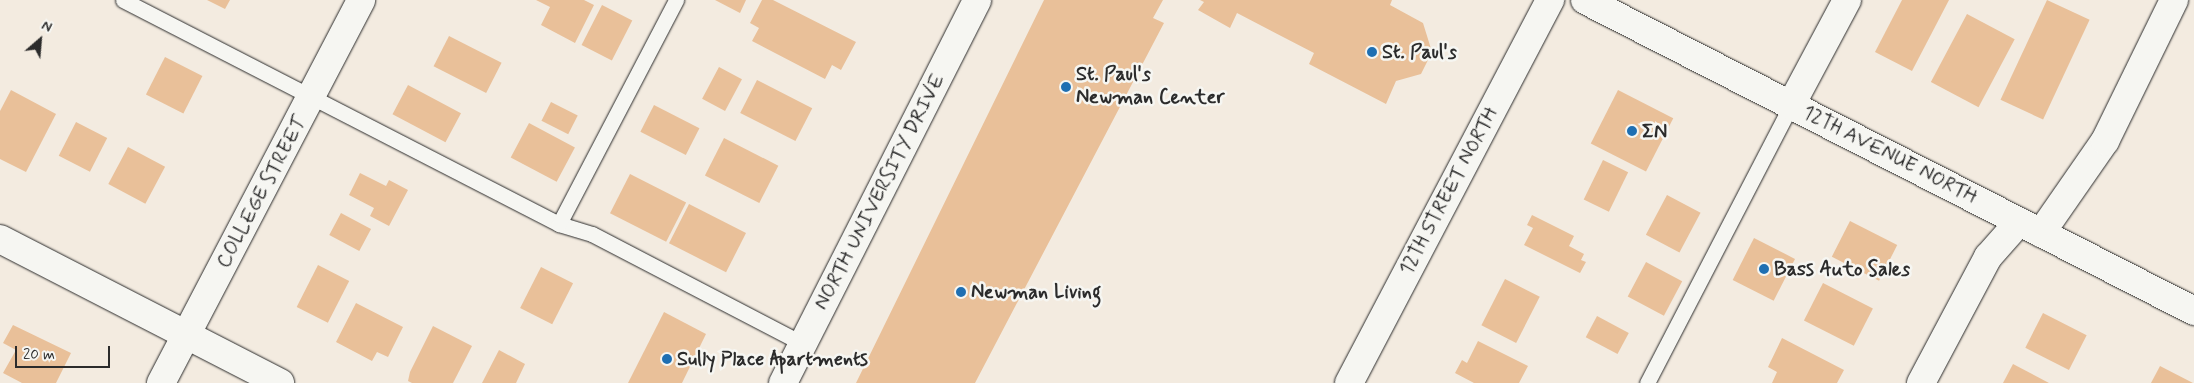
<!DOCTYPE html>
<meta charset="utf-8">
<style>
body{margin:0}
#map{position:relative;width:2194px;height:383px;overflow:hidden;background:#f3ebe0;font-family:Mynerve,sans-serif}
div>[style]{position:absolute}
.building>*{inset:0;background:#e9c099;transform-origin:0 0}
.roads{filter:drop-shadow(0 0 1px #2b2b2b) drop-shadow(0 0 1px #2b2b2b)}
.lane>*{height:15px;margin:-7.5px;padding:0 7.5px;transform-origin:7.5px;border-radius:7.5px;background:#f6f6f2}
.street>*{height:28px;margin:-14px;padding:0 14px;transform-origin:14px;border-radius:14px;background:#f6f6f2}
.secondary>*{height:28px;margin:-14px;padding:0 14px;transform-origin:14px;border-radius:14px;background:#f6f6f2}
.primary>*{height:28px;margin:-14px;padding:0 14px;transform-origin:14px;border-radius:14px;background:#f6f6f2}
.dots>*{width:14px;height:14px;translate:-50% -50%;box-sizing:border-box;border:2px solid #f6f6f2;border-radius:50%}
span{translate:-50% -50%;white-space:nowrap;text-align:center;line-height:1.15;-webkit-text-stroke:5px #f6f6f2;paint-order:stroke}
.poi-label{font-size:20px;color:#2b2b2b;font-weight:700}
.left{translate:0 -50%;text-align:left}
.street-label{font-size:20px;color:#2b2b2b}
.north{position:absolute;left:15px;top:15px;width:50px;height:50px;-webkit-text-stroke:4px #f6f6f2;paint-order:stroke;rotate:27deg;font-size:14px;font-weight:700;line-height:20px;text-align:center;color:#2b2b2b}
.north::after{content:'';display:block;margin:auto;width:18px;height:22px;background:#2b2b2b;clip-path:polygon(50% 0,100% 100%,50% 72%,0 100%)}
.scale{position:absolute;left:15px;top:346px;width:95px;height:22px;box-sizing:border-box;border:2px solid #2b2b2b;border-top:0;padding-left:6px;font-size:15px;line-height:18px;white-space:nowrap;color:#2b2b2b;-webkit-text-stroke:4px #f6f6f2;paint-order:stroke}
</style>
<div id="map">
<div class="building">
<div style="clip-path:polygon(207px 0,230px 0,225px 9px)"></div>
<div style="clip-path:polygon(536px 0,584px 0,594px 5px,575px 43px,541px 25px,550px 7px)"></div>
<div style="clip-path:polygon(715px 0,746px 0,740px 13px)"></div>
<div style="clip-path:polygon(762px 0,773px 0,856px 42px,841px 70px,832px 65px,825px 79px,752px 41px,759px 28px,750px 23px)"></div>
<div style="clip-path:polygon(1044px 0,1163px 0,1153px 18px,1164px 23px,975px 383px,856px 383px)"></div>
<div style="clip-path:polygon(1200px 0,1392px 0,1390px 5px,1423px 23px,1432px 52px,1421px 74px,1396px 81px,1386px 104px,1309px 64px,1314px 53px,1237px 13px,1230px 28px,1198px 10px,1204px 2px)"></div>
<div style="clip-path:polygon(1902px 0,1949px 0,1912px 71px,1875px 52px)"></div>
<div style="left:2047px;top:0;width:47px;height:110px;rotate:25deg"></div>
<div style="left:602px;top:5px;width:34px;height:45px;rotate:27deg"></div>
<div style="left:1967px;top:14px;width:54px;height:77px;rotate:28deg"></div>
<div style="left:449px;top:36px;width:59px;height:34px;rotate:27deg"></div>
<div style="left:165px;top:57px;width:42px;height:42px;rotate:27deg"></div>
<div style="left:719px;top:67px;width:26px;height:36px;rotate:28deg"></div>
<div style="left:757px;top:80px;width:62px;height:37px;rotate:27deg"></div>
<div style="left:408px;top:85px;width:60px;height:33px;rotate:28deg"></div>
<div style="clip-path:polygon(11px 90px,56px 114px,26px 172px,0 159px,0 111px)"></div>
<div style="left:1618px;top:90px;width:62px;height:60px;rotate:27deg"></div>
<div style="left:551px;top:102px;width:30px;height:21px;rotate:27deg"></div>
<div style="left:654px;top:105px;width:51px;height:30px;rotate:27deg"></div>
<div style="left:76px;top:122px;width:35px;height:38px;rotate:27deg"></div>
<div style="left:529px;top:123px;width:52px;height:39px;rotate:28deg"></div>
<div style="left:724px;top:138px;width:61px;height:42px;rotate:27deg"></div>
<div style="left:128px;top:147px;width:42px;height:42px;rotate:28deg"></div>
<div style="left:1603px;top:160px;width:28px;height:44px;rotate:26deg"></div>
<div style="clip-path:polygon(360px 173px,386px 186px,389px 180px,408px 190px,389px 226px,370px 216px,374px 208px,349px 195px)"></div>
<div style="left:630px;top:174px;width:63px;height:44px;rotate:27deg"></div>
<div style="left:1667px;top:195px;width:38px;height:45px;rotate:28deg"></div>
<div style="left:689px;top:204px;width:64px;height:44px;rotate:27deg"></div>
<div style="left:341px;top:213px;width:34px;height:25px;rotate:28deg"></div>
<div style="clip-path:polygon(1532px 215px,1574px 236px,1569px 246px,1584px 254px,1581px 260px,1586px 262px,1580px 273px,1524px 245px,1533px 228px,1527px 225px)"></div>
<div style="left:1850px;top:221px;width:53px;height:40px;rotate:27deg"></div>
<div style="left:1754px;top:238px;width:46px;height:47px;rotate:27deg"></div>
<div style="left:1646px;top:262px;width:41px;height:39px;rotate:28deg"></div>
<div style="left:318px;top:265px;width:35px;height:47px;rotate:27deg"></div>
<div style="left:541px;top:267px;width:36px;height:46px;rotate:27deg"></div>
<div style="left:1505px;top:279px;width:39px;height:52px;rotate:27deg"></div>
<div style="left:1823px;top:283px;width:56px;height:42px;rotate:27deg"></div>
<div style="clip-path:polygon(356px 303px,403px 327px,388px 357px,377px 352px,372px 361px,336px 342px)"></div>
<div style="clip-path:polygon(664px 312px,706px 334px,682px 383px,628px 383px)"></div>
<div style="left:2043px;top:313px;width:49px;height:39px;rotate:27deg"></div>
<div style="left:1597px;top:316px;width:36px;height:24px;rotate:28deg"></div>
<div style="clip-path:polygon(13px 325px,71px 353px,56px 383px,22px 383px,3px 373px,16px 350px,3px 343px)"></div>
<div style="clip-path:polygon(433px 326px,472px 346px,453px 383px,412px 383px,408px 381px,410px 372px)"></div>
<div style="clip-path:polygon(1782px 338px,1844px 370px,1837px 383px,1772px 383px,1777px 372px,1768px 367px)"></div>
<div style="clip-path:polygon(1478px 341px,1528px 366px,1519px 383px,1474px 383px,1455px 373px,1462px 360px,1467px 363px)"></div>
<div style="clip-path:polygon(499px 350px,525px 364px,516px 383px,482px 383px)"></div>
<div style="clip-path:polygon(2013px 364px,2049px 383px,2003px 383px)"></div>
<div style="clip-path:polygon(2160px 366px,2193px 383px,2151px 383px)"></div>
</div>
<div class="roads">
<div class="lane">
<div style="left:123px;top:0;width:490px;rotate:27.2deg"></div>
<div style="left:559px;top:224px;width:34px;rotate:17deg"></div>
<div style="left:592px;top:234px;width:238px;rotate:27.5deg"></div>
<div style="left:559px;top:224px;width:253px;rotate:-62.4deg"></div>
<div style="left:1647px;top:383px;width:313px;rotate:-62.6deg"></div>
</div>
<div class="street">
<div style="left:1791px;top:105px;width:119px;rotate:-61.9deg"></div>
<div style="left:2041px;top:233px;width:112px;rotate:-55.2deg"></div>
<div style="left:2105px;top:141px;width:157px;rotate:-63.9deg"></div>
<div style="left:0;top:239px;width:315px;rotate:27.2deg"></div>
<div style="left:161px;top:383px;width:432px;rotate:-62.4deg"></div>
<div style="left:1349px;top:383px;width:433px;rotate:-62.3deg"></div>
<div style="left:1921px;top:383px;width:143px;rotate:-62deg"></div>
<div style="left:1988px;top:257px;width:47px;rotate:-48.5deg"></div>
</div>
<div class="secondary">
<div style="left:1585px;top:0;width:684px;rotate:27.05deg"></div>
</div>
<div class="primary">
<div style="left:783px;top:383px;width:429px;rotate:-63.1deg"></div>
</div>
</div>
<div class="dots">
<div style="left:1372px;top:52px;background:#1f6fb2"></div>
<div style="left:1066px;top:87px;background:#1f6fb2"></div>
<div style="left:1632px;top:131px;background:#1f6fb2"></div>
<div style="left:1764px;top:269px;background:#1f6fb2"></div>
<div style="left:961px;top:292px;background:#1f6fb2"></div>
<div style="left:667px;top:359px;background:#1f6fb2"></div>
</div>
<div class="poi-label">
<span class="left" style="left:1382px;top:52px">St. Paul's</span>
<span class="left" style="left:1076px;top:86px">St. Paul's<br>Newman Center</span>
<span class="left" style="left:1642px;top:131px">ΣΝ</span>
<span class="left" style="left:1774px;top:269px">Bass Auto Sales</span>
<span class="left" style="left:971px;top:292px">Newman Living</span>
<span class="left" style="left:677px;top:359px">Sully Place Apartments</span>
</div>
<div class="street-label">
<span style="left:1890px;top:155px;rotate:27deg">12TH AVENUE NORTH</span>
<span style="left:1449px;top:191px;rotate:-62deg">12TH STREET NORTH</span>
<span style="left:262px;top:192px;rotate:-62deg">COLLEGE STREET</span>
<span style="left:880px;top:192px;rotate:-63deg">NORTH UNIVERSITY DRIVE</span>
</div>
<div class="north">N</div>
<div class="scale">20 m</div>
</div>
